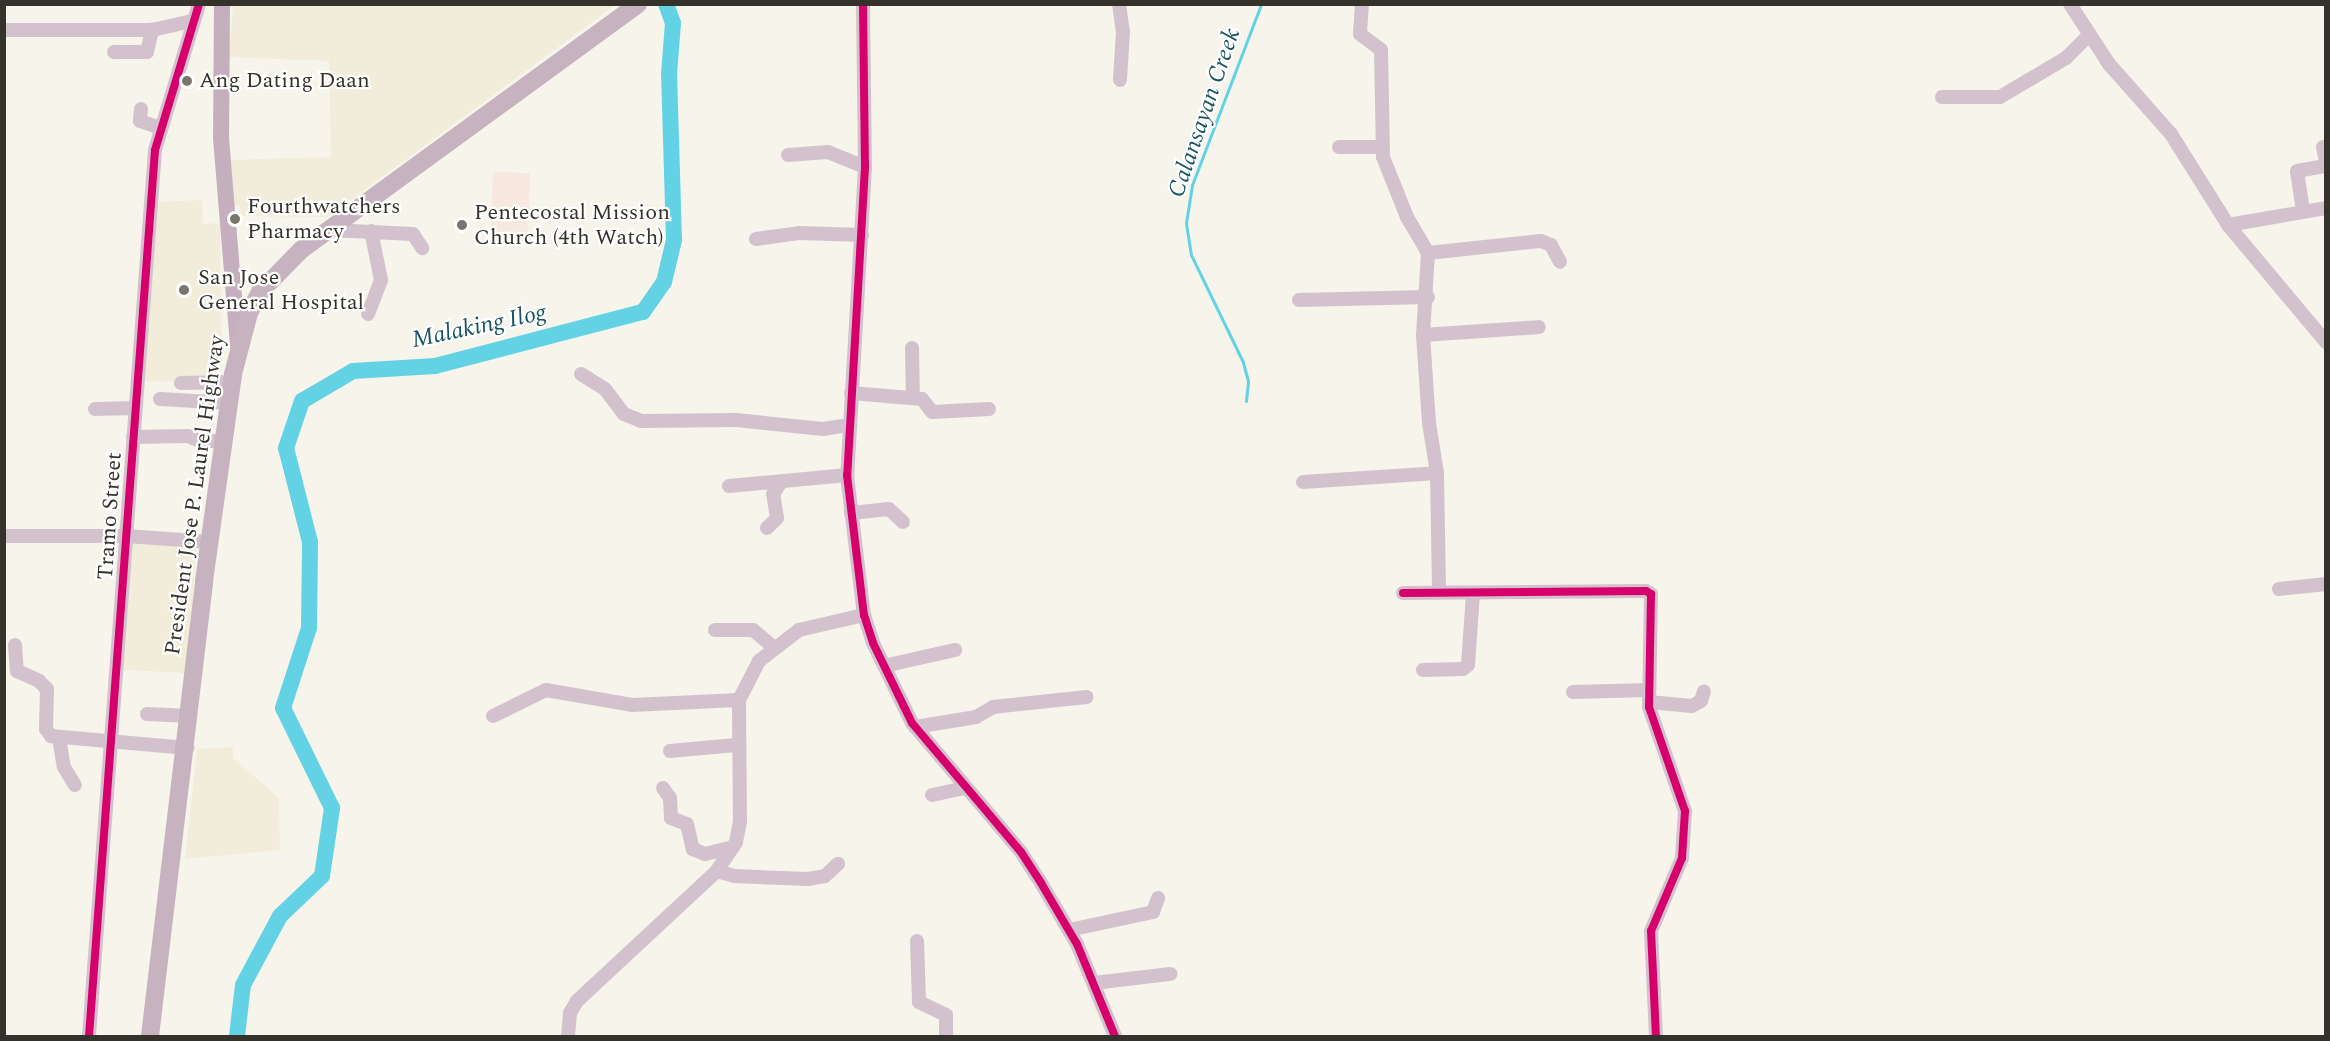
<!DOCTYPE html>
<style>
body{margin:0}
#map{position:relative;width:2330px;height:1041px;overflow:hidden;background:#f7f4eb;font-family:Spectral,serif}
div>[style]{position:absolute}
.built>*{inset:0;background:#f2ecdb;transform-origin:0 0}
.education>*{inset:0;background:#f7e9df;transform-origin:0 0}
.stream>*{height:3px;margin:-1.5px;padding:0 1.5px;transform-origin:1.5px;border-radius:1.5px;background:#64d2e5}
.river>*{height:16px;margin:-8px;padding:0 8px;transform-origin:8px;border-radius:8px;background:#64d2e5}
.minor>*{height:14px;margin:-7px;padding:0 7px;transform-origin:7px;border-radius:7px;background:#d3c2cd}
.major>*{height:16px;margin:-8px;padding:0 8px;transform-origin:8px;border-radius:8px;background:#c5aebe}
.highway>*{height:18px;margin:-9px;padding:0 9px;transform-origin:9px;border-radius:9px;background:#c7b2bf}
.cycleway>*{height:8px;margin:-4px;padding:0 4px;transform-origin:4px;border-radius:4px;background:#d6006c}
.dots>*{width:16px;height:16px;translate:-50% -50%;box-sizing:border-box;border:3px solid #fff;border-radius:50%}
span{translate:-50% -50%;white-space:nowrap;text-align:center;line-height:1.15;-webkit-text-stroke:4.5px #fff;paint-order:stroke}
.poi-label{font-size:22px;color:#34322b}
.left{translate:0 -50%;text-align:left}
.street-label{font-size:22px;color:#34322b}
.water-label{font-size:24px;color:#195462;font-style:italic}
.frame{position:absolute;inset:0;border:6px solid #34322b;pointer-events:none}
</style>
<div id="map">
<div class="built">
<div style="clip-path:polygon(233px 5px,615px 5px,328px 217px,240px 216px,240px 205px,233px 206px,231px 160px,331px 157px,329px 61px,229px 57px)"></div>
<div style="clip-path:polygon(202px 200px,203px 224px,220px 223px,222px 382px,141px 381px,153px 202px)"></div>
<div style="left:129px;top:542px;width:67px;height:128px;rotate:3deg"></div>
<div style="clip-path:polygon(233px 747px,233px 758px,279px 798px,280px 850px,185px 859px,197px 749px)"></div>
</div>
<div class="education">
<div style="left:493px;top:172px;width:37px;height:67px;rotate:2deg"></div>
</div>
<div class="stream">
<div style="left:1246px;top:401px;width:20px;rotate:-84deg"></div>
<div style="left:1248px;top:381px;width:20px;rotate:-105deg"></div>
<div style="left:1243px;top:362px;width:119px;rotate:-115.9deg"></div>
<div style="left:1191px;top:255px;width:32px;rotate:-99deg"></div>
<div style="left:1186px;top:223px;width:38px;rotate:-81deg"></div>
<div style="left:1192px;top:185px;width:194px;rotate:-69.1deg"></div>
</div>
<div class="river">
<div style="left:237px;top:1036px;width:51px;rotate:-83.3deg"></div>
<div style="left:243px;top:985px;width:78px;rotate:-61.8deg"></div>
<div style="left:280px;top:916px;width:58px;rotate:-43.6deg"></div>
<div style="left:322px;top:876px;width:69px;rotate:-81.6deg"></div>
<div style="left:332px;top:808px;width:111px;rotate:-116.1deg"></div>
<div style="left:283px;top:708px;width:84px;rotate:-72deg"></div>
<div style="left:309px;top:628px;width:86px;rotate:-89.3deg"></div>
<div style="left:310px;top:542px;width:97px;rotate:-104.3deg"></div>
<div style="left:286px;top:448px;width:50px;rotate:-71.2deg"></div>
<div style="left:302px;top:401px;width:59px;rotate:-30.5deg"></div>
<div style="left:353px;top:371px;width:82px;rotate:-3.5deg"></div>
<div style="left:435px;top:366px;width:215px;rotate:-14.6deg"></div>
<div style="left:643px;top:312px;width:37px;rotate:-55deg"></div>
<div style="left:664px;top:282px;width:43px;rotate:-76.6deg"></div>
<div style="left:674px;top:240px;width:166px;rotate:-91.7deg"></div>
<div style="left:669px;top:74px;width:51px;rotate:-85.5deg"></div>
<div style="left:673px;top:23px;width:20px;rotate:-110deg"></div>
</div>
<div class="minor">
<div style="left:863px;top:4px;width:163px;rotate:89.3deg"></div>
<div style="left:865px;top:167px;width:309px;rotate:93.3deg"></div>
<div style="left:847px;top:475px;width:141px;rotate:83.1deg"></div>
<div style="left:864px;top:615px;width:29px;rotate:72deg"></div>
<div style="left:873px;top:643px;width:89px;rotate:64deg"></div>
<div style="left:912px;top:723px;width:169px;rotate:49.8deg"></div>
<div style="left:1021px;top:852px;width:37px;rotate:57deg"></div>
<div style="left:1041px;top:883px;width:71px;rotate:59.5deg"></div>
<div style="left:1077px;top:944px;width:100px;rotate:67.6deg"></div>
<div style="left:1119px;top:4px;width:28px;rotate:82deg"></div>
<div style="left:1123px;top:32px;width:48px;rotate:93.6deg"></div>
<div style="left:1362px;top:4px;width:30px;rotate:94deg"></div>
<div style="left:1360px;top:34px;width:26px;rotate:37deg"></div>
<div style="left:1381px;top:50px;width:107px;rotate:88.9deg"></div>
<div style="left:1383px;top:157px;width:65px;rotate:68.2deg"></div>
<div style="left:1407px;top:217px;width:42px;rotate:59.7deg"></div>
<div style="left:1428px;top:253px;width:82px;rotate:93.5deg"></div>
<div style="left:1423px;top:335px;width:88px;rotate:86.1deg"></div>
<div style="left:1429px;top:423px;width:51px;rotate:80.9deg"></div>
<div style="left:1437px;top:473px;width:119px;rotate:89deg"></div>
<div style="left:2070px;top:4px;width:72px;rotate:57deg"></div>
<div style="left:2109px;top:64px;width:94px;rotate:48.5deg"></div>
<div style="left:2171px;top:134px;width:107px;rotate:57.9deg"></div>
<div style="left:2228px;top:225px;width:153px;rotate:50.1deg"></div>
<div style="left:4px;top:30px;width:148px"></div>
<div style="left:152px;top:30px;width:41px;rotate:-12.7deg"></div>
<div style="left:114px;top:52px;width:33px"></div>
<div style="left:147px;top:52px;width:23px;rotate:-77deg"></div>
<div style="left:1942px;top:97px;width:58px"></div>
<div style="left:2000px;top:97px;width:77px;rotate:-30.6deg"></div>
<div style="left:2066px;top:58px;width:33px;rotate:-45deg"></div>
<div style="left:141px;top:109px;width:12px;rotate:95deg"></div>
<div style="left:140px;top:121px;width:21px;rotate:19deg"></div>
<div style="left:1339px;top:147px;width:43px"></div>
<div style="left:2323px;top:147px;width:14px;rotate:78deg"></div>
<div style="left:788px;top:155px;width:40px;rotate:-4.3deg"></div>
<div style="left:828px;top:152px;width:40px;rotate:22deg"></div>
<div style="left:2303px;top:211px;width:40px;rotate:-98.5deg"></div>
<div style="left:2297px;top:171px;width:29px;rotate:-10deg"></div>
<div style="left:2228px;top:225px;width:99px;rotate:-9.8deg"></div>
<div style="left:330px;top:230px;width:83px;rotate:2.8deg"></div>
<div style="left:413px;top:234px;width:17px;rotate:57deg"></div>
<div style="left:756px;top:239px;width:43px;rotate:-7.9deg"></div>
<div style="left:799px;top:233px;width:63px;rotate:1.8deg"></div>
<div style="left:1428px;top:253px;width:114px;rotate:-6.1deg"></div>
<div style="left:1541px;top:241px;width:11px;rotate:22deg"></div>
<div style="left:1551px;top:245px;width:19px;rotate:62deg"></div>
<div style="left:1299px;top:300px;width:129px;rotate:-1.3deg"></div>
<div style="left:368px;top:314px;width:36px;rotate:-69deg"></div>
<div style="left:381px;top:280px;width:50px;rotate:-101.5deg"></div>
<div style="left:1423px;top:335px;width:116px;rotate:-3.9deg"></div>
<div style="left:912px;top:348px;width:50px;rotate:88.9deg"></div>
<div style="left:581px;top:374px;width:28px;rotate:32deg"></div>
<div style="left:605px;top:389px;width:31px;rotate:53deg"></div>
<div style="left:624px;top:414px;width:18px;rotate:22deg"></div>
<div style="left:641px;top:421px;width:95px;rotate:-0.6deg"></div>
<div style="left:736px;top:420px;width:87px;rotate:5.9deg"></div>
<div style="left:823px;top:429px;width:25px;rotate:-9deg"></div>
<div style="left:181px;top:383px;width:51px;rotate:-1.1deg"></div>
<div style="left:851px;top:393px;width:71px;rotate:4.8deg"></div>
<div style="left:922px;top:399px;width:16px;rotate:52deg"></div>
<div style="left:932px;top:412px;width:57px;rotate:-3deg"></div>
<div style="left:160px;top:399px;width:69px;rotate:3.3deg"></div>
<div style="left:95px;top:409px;width:40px;rotate:-1.4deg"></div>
<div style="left:133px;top:437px;width:55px;rotate:-1deg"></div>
<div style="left:188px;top:436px;width:12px;rotate:24deg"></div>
<div style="left:199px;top:441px;width:26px"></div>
<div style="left:1303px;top:482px;width:134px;rotate:-3.8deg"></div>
<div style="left:729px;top:486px;width:119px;rotate:-5.3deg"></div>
<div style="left:851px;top:513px;width:38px;rotate:-6deg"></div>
<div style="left:889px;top:509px;width:19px;rotate:43deg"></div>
<div style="left:767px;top:528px;width:14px;rotate:-45deg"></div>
<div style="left:777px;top:518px;width:24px;rotate:-99deg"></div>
<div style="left:773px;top:494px;width:14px;rotate:-56deg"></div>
<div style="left:4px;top:536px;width:123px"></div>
<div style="left:127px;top:536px;width:83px;rotate:4.1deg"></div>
<div style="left:2279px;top:589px;width:47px;rotate:-6.1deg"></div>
<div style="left:1403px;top:593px;width:243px;rotate:-0.5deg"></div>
<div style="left:1646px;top:591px;width:6px;rotate:31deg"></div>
<div style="left:1651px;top:594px;width:113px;rotate:91deg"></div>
<div style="left:1649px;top:707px;width:110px;rotate:70.9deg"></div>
<div style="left:1685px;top:811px;width:47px;rotate:93.7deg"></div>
<div style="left:1682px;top:858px;width:79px;rotate:113deg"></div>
<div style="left:1651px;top:931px;width:105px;rotate:87.3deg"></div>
<div style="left:715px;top:630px;width:38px"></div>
<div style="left:753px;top:630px;width:26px;rotate:40deg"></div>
<div style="left:15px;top:645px;width:26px;rotate:86deg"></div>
<div style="left:17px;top:671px;width:24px;rotate:24deg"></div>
<div style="left:39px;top:681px;width:11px;rotate:45deg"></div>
<div style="left:47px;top:689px;width:40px;rotate:91.4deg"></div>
<div style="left:46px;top:729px;width:9px;rotate:54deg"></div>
<div style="left:51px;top:736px;width:137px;rotate:5deg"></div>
<div style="left:884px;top:666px;width:73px;rotate:-12.7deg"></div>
<div style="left:1423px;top:670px;width:40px;rotate:-1.4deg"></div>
<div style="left:1463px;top:669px;width:6px;rotate:-39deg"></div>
<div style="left:1468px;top:665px;width:72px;rotate:-86deg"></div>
<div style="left:1573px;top:692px;width:75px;rotate:-1.5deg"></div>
<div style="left:1649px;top:702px;width:43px;rotate:5.3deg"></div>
<div style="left:1692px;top:706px;width:10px;rotate:-29deg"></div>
<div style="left:1701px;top:701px;width:10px;rotate:-73deg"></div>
<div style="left:147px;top:714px;width:43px;rotate:2.7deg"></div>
<div style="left:493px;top:716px;width:59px;rotate:-26.1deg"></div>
<div style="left:546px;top:690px;width:87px;rotate:9.9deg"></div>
<div style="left:632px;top:705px;width:107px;rotate:-2.7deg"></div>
<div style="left:915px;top:727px;width:62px;rotate:-9.3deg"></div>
<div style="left:976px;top:717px;width:20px;rotate:-30deg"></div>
<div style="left:993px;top:707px;width:94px;rotate:-6.1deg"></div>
<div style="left:59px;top:737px;width:30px;rotate:81deg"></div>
<div style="left:64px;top:767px;width:21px;rotate:59deg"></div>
<div style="left:670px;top:751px;width:66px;rotate:-5.2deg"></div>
<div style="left:663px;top:788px;width:12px;rotate:55deg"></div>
<div style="left:670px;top:798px;width:20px;rotate:87deg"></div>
<div style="left:671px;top:818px;width:17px;rotate:21deg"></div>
<div style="left:687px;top:824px;width:26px;rotate:77deg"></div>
<div style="left:693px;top:849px;width:13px;rotate:23deg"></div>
<div style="left:705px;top:854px;width:29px;rotate:-14deg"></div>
<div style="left:932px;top:795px;width:35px;rotate:-12deg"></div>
<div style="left:717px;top:871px;width:19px;rotate:16deg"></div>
<div style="left:735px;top:876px;width:73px;rotate:2.4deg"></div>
<div style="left:808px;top:879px;width:17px;rotate:-10deg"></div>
<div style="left:825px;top:876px;width:18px;rotate:-43deg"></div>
<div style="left:1069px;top:930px;width:86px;rotate:-12.1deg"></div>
<div style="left:1153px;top:912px;width:15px;rotate:-70deg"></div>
<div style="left:917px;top:941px;width:61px;rotate:88.1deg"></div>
<div style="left:919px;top:1002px;width:30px;rotate:26deg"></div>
<div style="left:946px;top:1015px;width:21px;rotate:90deg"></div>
<div style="left:1094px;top:983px;width:77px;rotate:-6.8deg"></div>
<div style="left:89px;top:1036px;width:888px;rotate:-85.74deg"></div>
<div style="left:155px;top:150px;width:152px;rotate:-73.2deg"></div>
<div style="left:568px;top:1036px;width:23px;rotate:-85deg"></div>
<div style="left:570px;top:1013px;width:14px;rotate:-60deg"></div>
<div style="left:577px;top:1001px;width:190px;rotate:-42.9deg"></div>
<div style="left:716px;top:872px;width:36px;rotate:-56deg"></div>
<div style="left:736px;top:842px;width:20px;rotate:-79deg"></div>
<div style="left:740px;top:822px;width:122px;rotate:-90.5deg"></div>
<div style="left:739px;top:700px;width:44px;rotate:-62.9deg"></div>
<div style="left:759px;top:661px;width:51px;rotate:-37.8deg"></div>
<div style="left:799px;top:630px;width:67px;rotate:-13deg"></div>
</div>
<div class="major">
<div style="left:222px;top:4px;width:134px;rotate:90.4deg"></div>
<div style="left:221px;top:138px;width:207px;rotate:85.3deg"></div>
</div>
<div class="highway">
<div style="left:150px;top:1036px;width:458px;rotate:-83.2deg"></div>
<div style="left:204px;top:581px;width:209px;rotate:-82deg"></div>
<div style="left:233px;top:374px;width:63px;rotate:-75.3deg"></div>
<div style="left:249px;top:313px;width:24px;rotate:-62deg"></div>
<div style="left:260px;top:292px;width:59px;rotate:-45.7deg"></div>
<div style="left:301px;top:250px;width:417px;rotate:-36.1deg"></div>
</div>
<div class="cycleway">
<div style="left:863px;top:4px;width:163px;rotate:89.3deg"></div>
<div style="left:865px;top:167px;width:309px;rotate:93.3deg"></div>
<div style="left:847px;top:475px;width:141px;rotate:83.1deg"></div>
<div style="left:864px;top:615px;width:29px;rotate:72deg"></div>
<div style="left:873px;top:643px;width:89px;rotate:64deg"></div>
<div style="left:912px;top:723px;width:169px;rotate:49.8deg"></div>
<div style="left:1021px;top:852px;width:37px;rotate:57deg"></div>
<div style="left:1041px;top:883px;width:71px;rotate:59.5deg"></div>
<div style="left:1077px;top:944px;width:100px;rotate:67.6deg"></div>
<div style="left:1403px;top:593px;width:243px;rotate:-0.5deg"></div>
<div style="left:1646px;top:591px;width:6px;rotate:31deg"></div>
<div style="left:1651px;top:594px;width:113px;rotate:91deg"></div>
<div style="left:1649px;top:707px;width:110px;rotate:70.9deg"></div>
<div style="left:1685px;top:811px;width:47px;rotate:93.7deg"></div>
<div style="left:1682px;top:858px;width:79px;rotate:113deg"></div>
<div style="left:1651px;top:931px;width:105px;rotate:87.3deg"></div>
<div style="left:89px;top:1036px;width:888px;rotate:-85.74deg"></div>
<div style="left:155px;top:150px;width:152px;rotate:-73.2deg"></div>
</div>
<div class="dots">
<div style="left:187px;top:81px;background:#78766e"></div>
<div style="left:235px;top:219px;background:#78766e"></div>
<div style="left:462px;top:225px;background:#78766e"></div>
<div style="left:184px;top:290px;background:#78766e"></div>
</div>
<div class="poi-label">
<span class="left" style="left:199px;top:81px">Ang Dating Daan</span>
<span class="left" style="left:247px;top:219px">Fourthwatchers<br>Pharmacy</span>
<span class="left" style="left:474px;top:225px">Pentecostal Mission<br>Church (4th Watch)</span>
<span class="left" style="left:198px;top:290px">San Jose<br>General Hospital</span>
</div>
<div class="street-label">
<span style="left:195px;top:495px;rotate:-82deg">President Jose P. Laurel Highway</span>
<span style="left:110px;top:516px;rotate:-86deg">Tramo Street</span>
</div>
<div class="water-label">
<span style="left:1205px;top:113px;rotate:-71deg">Calansayan Creek</span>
<span style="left:479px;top:327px;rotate:-12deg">Malaking Ilog</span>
</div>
<div class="frame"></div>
</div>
